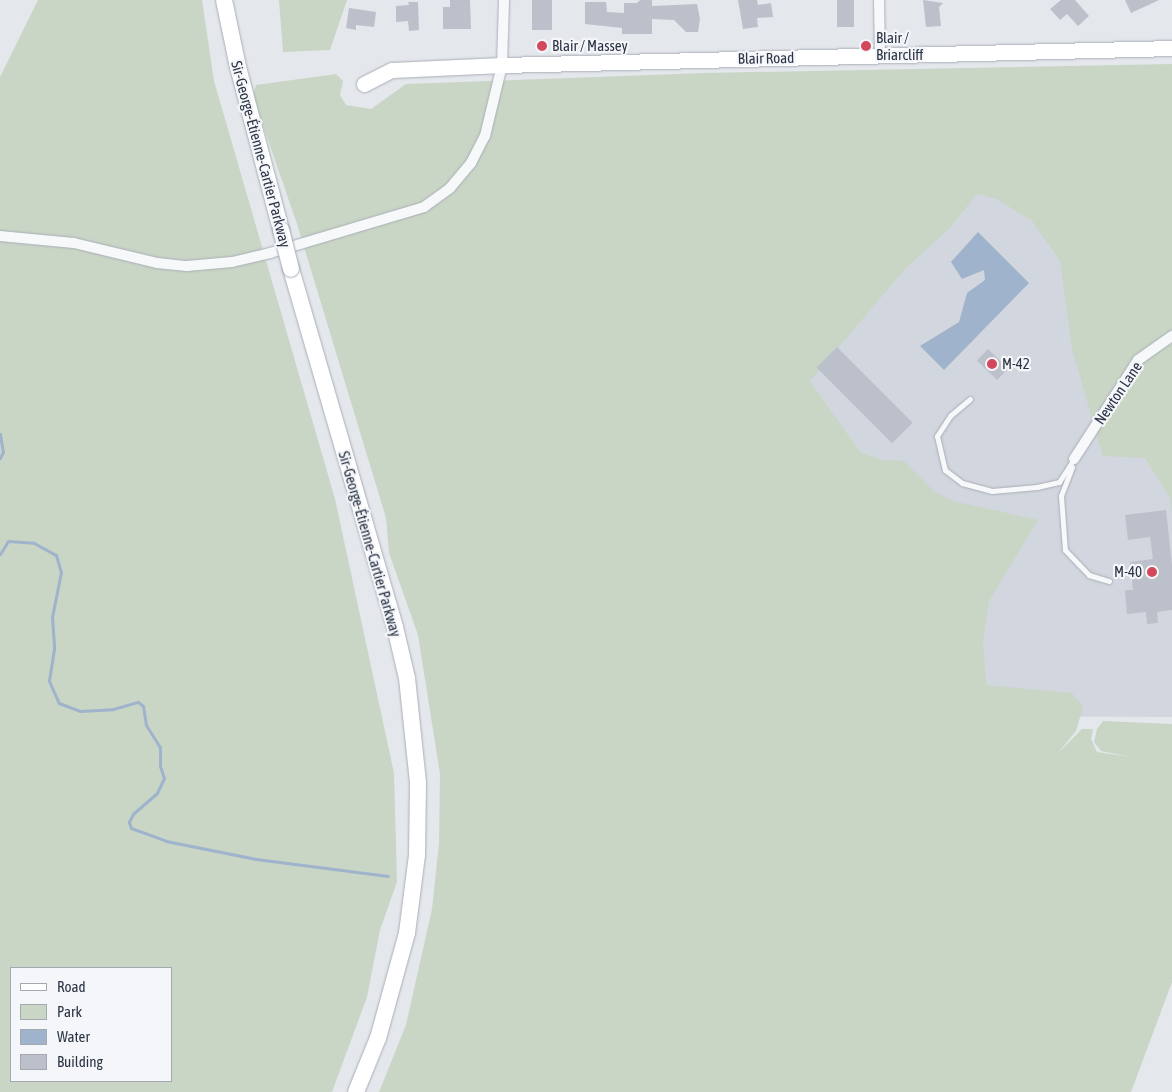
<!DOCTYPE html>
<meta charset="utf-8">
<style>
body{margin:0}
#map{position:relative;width:1172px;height:1092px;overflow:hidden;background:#e4e7ec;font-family:"Asap Condensed",sans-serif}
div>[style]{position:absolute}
.built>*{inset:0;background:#d2d6de}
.green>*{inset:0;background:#c9d6c5}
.water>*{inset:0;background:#9fb4cc}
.stream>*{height:3px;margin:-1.5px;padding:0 1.5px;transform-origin:1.5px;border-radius:1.5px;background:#9fb4cc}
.building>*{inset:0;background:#bbc0ca;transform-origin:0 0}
.roads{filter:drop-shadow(0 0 1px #a9aeb7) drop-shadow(0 0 1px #a9aeb7)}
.lane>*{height:5px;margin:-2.5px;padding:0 2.5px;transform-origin:2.5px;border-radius:2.5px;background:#f7f8fa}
.street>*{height:10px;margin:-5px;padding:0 5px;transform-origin:5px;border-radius:5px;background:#f7f8fa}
.secondary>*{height:15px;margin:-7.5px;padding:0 7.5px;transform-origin:7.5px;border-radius:7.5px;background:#fff}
.primary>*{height:16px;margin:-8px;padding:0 8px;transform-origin:8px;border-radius:8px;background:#fff}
.bridges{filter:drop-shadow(0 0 1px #a3abb8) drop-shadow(0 0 1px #a3abb8)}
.primary-bridge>*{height:16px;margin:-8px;padding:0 8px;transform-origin:8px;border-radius:8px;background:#fff}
.dots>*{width:14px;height:14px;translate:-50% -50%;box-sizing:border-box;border:2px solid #f4f6f9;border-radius:50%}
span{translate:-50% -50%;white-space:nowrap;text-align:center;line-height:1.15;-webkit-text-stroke:4.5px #f4f6f9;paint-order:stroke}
.poi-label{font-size:15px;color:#2b3445}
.left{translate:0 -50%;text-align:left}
.right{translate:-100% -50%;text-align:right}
.street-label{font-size:15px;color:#2b3445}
.legend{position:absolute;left:10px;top:967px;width:162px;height:115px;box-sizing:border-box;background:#f4f6f9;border:1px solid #a4a8b1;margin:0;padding:6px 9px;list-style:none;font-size:15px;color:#2b3445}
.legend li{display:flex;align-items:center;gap:10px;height:25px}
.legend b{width:25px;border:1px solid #a4a8b1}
</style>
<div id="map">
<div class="built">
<div style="clip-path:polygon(1172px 70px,1172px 717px,593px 714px,697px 82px)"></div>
</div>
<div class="green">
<div style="clip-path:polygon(evenodd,38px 0,202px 0,214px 81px,335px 499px,394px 773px,397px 882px,380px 930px,367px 997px,332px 1092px,0 1092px,0 77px,38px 0,11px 968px,171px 968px,171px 1081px,11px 1081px,11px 968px)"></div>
<div style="clip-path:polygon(279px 0,347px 0,330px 50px,283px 52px)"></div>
<div style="clip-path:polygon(1172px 64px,1172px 512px,1170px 498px,1145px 458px,1103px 456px,1072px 349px,1060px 261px,1032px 221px,997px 199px,977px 194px,950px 228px,905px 269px,810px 381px,860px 452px,882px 460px,904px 461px,935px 492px,953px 501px,1038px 520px,989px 601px,983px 641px,986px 685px,1072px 693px,1083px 707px,1076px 731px,1058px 753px,1082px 729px,1093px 729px,1091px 739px,1097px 752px,1131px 757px,1101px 751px,1094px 742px,1097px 729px,1103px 721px,1172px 724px,1172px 982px,1131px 1092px,379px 1092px,406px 1025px,432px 909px,439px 843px,440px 774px,418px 635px,389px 553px,386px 518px,298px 227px,253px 96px,256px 85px,336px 74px,343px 81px,340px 95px,346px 105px,371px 109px,406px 84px,704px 73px)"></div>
</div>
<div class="water">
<div style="clip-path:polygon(978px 232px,1029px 283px,944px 370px,920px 346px,959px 322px,967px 293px,985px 280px,984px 270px,962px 279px,951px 262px)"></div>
</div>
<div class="stream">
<div style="left:0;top:434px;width:18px;rotate:81deg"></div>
<div style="left:3px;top:452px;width:7px;rotate:117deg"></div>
<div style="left:0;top:554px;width:15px;rotate:-58deg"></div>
<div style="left:8px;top:541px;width:26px;rotate:4deg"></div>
<div style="left:34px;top:543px;width:25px;rotate:29deg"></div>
<div style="left:56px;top:555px;width:18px;rotate:74deg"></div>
<div style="left:61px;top:572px;width:46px;rotate:101.3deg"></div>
<div style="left:52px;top:617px;width:32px;rotate:86deg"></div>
<div style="left:54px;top:649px;width:32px;rotate:99deg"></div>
<div style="left:49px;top:681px;width:24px;rotate:66deg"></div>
<div style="left:59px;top:703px;width:22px;rotate:21deg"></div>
<div style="left:80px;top:711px;width:33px;rotate:-3deg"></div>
<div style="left:113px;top:709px;width:26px;rotate:-16deg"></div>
<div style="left:138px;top:702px;width:6px;rotate:39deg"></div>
<div style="left:143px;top:706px;width:19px;rotate:81deg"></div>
<div style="left:146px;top:725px;width:26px;rotate:58deg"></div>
<div style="left:160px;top:747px;width:19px;rotate:90deg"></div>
<div style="left:160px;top:766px;width:13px;rotate:72deg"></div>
<div style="left:164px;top:778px;width:17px;rotate:115deg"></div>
<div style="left:157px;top:793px;width:32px;rotate:139deg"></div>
<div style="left:133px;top:814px;width:9px;rotate:117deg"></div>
<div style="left:129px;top:822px;width:6px;rotate:72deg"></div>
<div style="left:131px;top:828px;width:37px;rotate:20deg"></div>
<div style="left:166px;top:841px;width:92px;rotate:11.3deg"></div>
<div style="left:256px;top:859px;width:133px;rotate:7.3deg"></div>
</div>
<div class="building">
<div style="clip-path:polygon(450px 0,470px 0,471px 29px,443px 29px,443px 7px,450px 7px)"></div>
<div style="left:532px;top:0;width:20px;height:30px"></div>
<div style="clip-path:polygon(640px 0,652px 0,652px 6px,697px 4px,700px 19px,698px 32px,686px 32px,674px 20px,652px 19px,652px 34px,622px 34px,622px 28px,585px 24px,585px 2px,606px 2px,607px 12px,624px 13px,624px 3px,637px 3px)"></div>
<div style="clip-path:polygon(738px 0,757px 0,758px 5px,771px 3px,773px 17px,757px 18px,758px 27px,743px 29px)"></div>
<div style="left:837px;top:0;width:17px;height:27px"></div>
<div style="clip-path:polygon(923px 0,943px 3px,939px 7px,941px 26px,926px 27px)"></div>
<div style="clip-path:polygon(1061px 0,1075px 0,1089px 16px,1078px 26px,1067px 14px,1060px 20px,1050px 9px)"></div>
<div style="clip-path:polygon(1125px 0,1159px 0,1131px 13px)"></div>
<div style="clip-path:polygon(408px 2px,418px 2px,419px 30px,409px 31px,408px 21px,396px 22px,396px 6px,409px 5px)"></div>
<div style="clip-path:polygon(349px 8px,376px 12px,374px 27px,356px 25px,356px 30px,346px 28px)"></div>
<div style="left:837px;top:347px;width:107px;height:29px;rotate:45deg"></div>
<div style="left:988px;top:349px;width:28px;height:16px;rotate:44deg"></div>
<div style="clip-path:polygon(1166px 510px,1172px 565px,1172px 610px,1157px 612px,1158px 623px,1147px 624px,1146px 612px,1127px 614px,1125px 590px,1133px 590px,1130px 562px,1153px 559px,1150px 537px,1128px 540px,1125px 515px)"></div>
</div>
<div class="roads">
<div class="lane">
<div style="left:970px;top:399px;width:26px;rotate:140deg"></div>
<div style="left:950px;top:416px;width:24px;rotate:123deg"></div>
<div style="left:937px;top:436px;width:35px;rotate:77deg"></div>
<div style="left:945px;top:470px;width:21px;rotate:37deg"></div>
<div style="left:962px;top:483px;width:31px;rotate:15deg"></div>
<div style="left:992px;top:491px;width:45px;rotate:-5.1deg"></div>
<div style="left:1037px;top:487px;width:23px;rotate:-13deg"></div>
<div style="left:1059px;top:482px;width:27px;rotate:-57deg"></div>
<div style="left:1072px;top:467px;width:31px;rotate:111deg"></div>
<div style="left:1061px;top:496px;width:54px;rotate:85.8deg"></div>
<div style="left:1065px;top:550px;width:35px;rotate:46deg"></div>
<div style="left:1089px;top:575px;width:21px;rotate:17deg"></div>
</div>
<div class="street">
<div style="left:879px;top:0;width:55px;rotate:89deg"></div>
<div style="left:0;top:236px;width:74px;rotate:5.4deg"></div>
<div style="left:74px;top:243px;width:85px;rotate:13.5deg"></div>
<div style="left:157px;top:263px;width:30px;rotate:6deg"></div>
<div style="left:187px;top:266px;width:45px;rotate:-5.1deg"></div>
<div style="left:232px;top:262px;width:39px;rotate:-13deg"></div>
<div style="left:270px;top:253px;width:161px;rotate:-16.6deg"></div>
<div style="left:424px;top:207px;width:32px;rotate:-36deg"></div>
<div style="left:450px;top:188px;width:33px;rotate:-50deg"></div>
<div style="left:471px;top:163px;width:30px;rotate:-63deg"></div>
<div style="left:485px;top:136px;width:73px;rotate:-76.5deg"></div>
<div style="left:502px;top:65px;width:65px;rotate:-88.2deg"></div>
<div style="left:1074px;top:459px;width:118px;rotate:-57.1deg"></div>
<div style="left:1138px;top:360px;width:42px;rotate:-35.2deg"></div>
</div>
<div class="secondary">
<div style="left:364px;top:84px;width:31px;rotate:-27deg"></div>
<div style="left:392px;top:70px;width:110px;rotate:-2.6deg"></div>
<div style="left:502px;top:65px;width:670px;rotate:-1.45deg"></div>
</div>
<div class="primary">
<div style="left:224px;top:0;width:68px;rotate:78.2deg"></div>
<div style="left:238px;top:67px;width:169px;rotate:75.2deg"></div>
<div style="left:291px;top:269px;width:373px;rotate:73.8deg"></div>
<div style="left:395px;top:627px;width:52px;rotate:76.8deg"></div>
<div style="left:407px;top:678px;width:106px;rotate:84deg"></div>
<div style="left:418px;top:783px;width:72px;rotate:90.8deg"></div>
<div style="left:417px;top:855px;width:79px;rotate:97.3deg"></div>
<div style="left:407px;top:933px;width:109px;rotate:105.4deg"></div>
<div style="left:378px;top:1038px;width:58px;rotate:112.2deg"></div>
</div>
</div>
<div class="bridges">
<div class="primary-bridge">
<div style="left:281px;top:230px;width:40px;rotate:75.6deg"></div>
</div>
</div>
<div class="dots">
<div style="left:542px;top:46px;background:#d1495b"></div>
<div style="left:866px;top:46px;background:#d1495b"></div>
<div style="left:992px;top:364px;background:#d1495b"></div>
<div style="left:1152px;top:572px;background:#d1495b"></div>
</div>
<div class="poi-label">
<span class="left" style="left:876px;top:46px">Blair /<br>Briarcliff</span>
<span class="left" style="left:552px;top:46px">Blair / Massey</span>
<span class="left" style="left:1002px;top:364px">M-42</span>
<span class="right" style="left:1142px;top:572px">M-40</span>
</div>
<div class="street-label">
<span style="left:766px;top:58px;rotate:-1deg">Blair Road</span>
<span style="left:261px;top:154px;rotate:75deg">Sir-George-Étienne-Cartier Parkway</span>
<span style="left:1118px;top:393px;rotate:-56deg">Newton Lane</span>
<span style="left:370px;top:544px;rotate:74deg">Sir-George-Étienne-Cartier Parkway</span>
</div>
<ul class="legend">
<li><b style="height:6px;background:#fff"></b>Road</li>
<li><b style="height:14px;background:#c9d6c5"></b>Park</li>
<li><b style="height:14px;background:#9fb4cc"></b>Water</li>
<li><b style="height:14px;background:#bbc0ca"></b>Building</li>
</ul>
</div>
